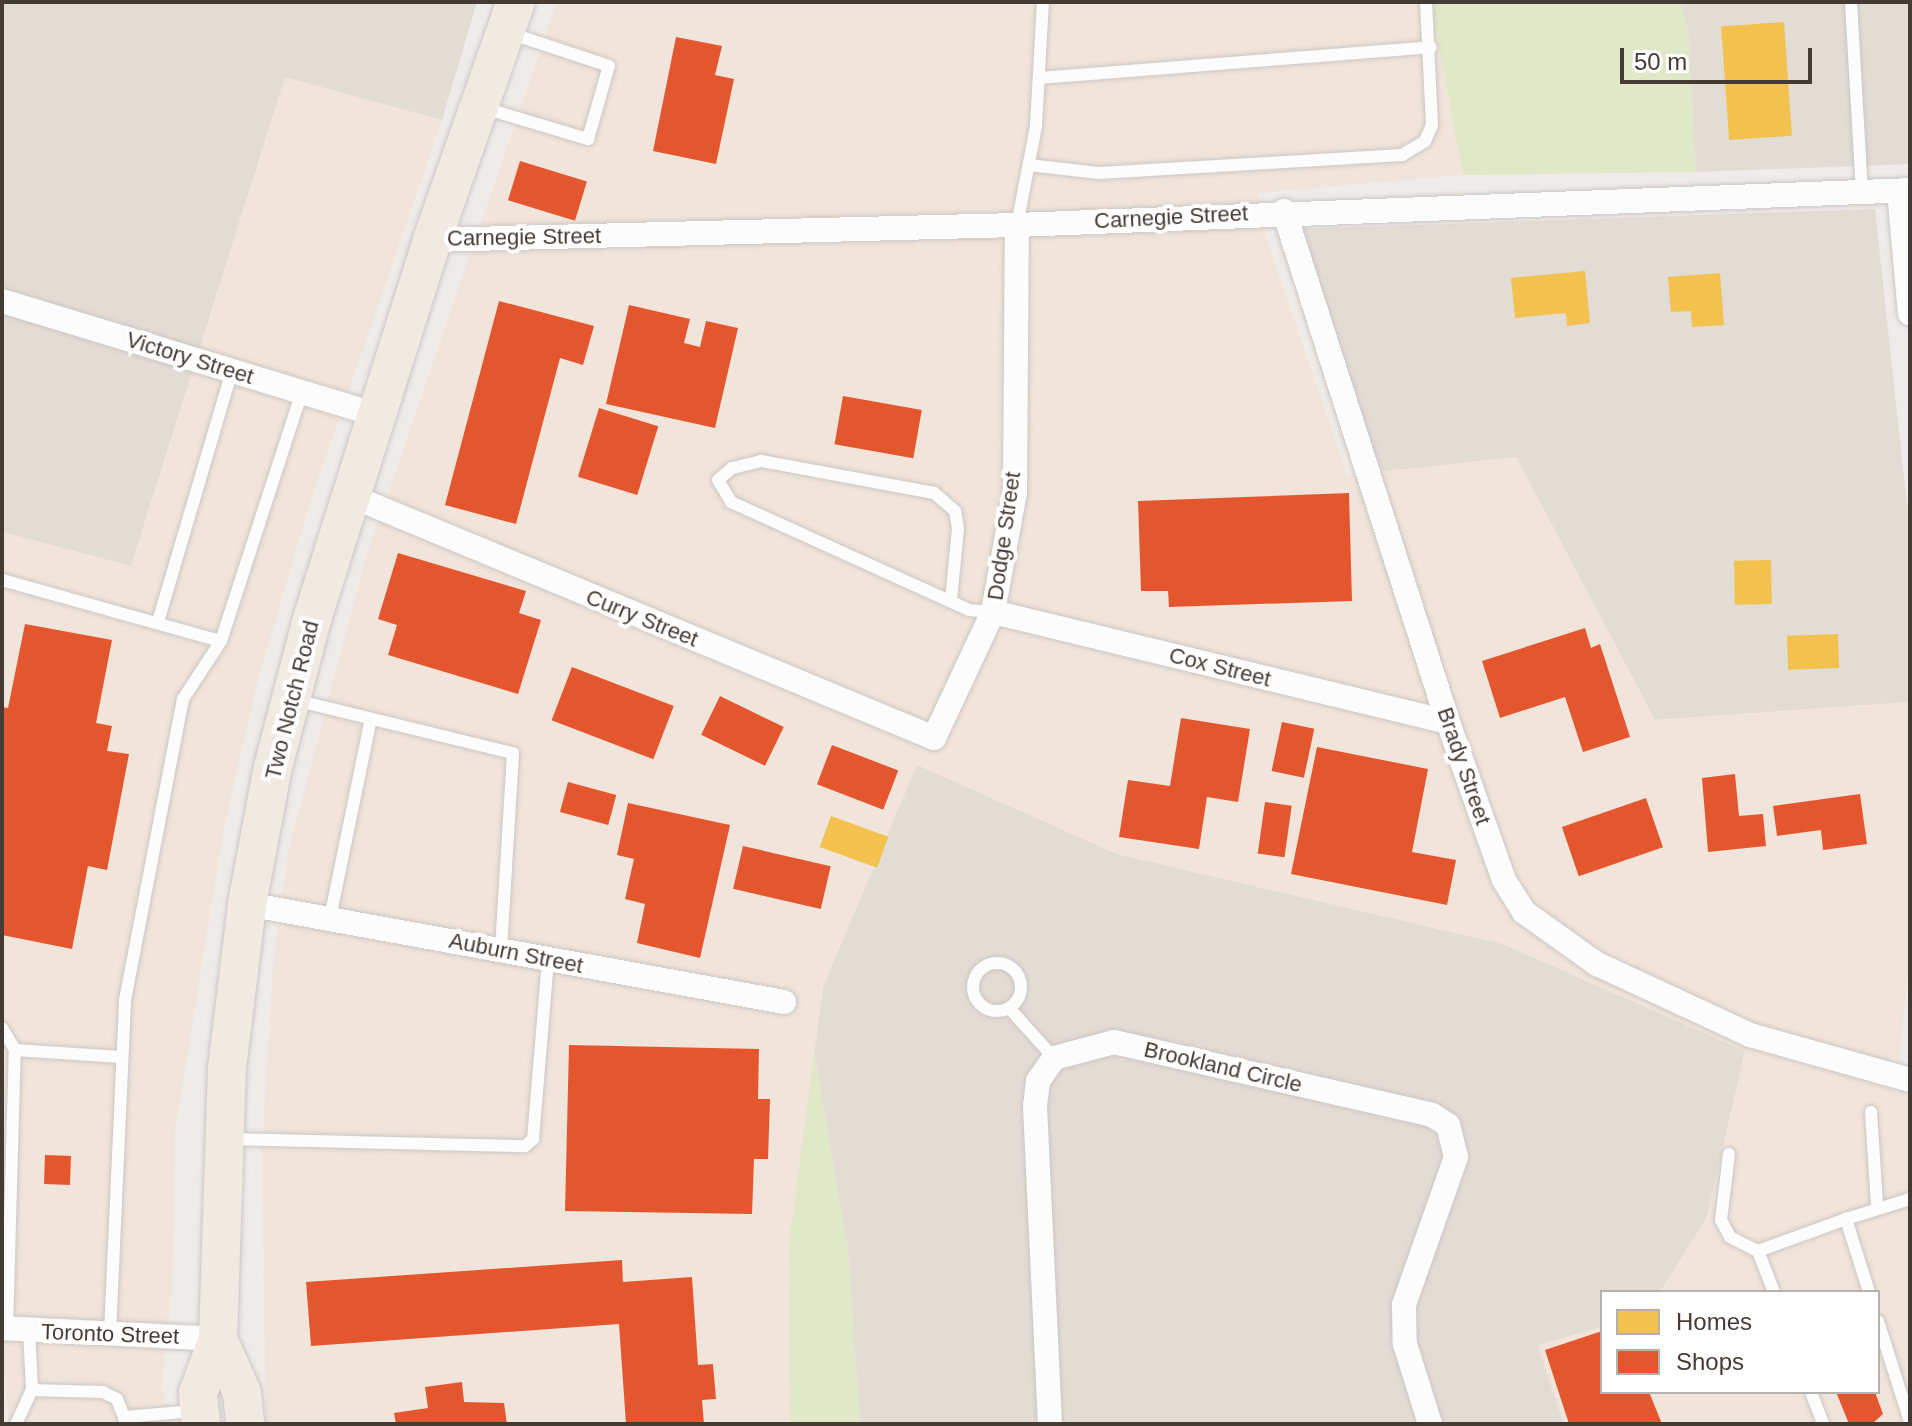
<!DOCTYPE html>
<style>
body{margin:0}
#map{position:relative;width:1912px;height:1426px;overflow:hidden;background:#eeebe8;font-family:Helvetica,sans-serif}
div>[style]{position:absolute}
.residential>*{inset:0;background:#e3dcd5}
.commercial>*{inset:0;background:#f1e4da}
.green>*{inset:0;background:#e0e8c8}
.homes>*{inset:0;background:#f2c14e;transform-origin:0 0}
.shops>*{inset:0;background:#e4572e;transform-origin:0 0}
.roads{filter:drop-shadow(0 0 2px #cbc7c4) drop-shadow(0 0 2px #cbc7c4)}
.service>*{height:12px;margin:-6px;padding:0 6px;transform-origin:6px;border-radius:6px;background:#fcfcfc}
.service>.ring{margin:-6px;padding:0;box-sizing:content-box;background:none;border:12px solid #fcfcfc;border-radius:50%}
.minor>*{height:24px;margin:-12px;padding:0 12px;transform-origin:12px;border-radius:12px;background:#fcfcfc}
.primary>*{height:38px;margin:-19px;padding:0 19px;transform-origin:19px;border-radius:19px;background:#f0eae3}
span{translate:-50% -50%;white-space:nowrap;text-align:center;line-height:1.15;-webkit-text-stroke:8px #fff;paint-order:stroke}
.street-label{font-size:22px;color:#443c34}
.frame{position:absolute;inset:0;border:4px solid #443c34;pointer-events:none}
.legend{position:absolute;left:1600px;top:1290px;width:280px;height:104px;box-sizing:border-box;background:#fff;border:2px solid #b4b1ae;margin:0;padding:10px 14px;list-style:none;font-size:24px;color:#443c34}
.legend li{display:flex;align-items:center;gap:16px;height:40px}
.legend b{width:40px;border:2px solid #b4b1ae}
.scale{position:absolute;left:1620px;top:48px;width:192px;height:36px;box-sizing:border-box;border:4px solid #443c34;border-top:0;padding-left:10px;font-size:24px;line-height:28px;white-space:nowrap;color:#443c34;-webkit-text-stroke:6px #fff;paint-order:stroke}
</style>
<div id="map">
<div class="residential">
<div style="clip-path:polygon(2px 2px,477px 2px,442px 120px,285px 78px,131px 566px,2px 532px)"></div>
<div style="clip-path:polygon(1680px 2px,1910px 2px,1910px 164px,1696px 172px,1688px 31px)"></div>
<div style="clip-path:polygon(1875px 209px,1910px 533px,1910px 702px,1655px 720px,1516px 457px,1381px 472px,1300px 229px)"></div>
<div style="clip-path:polygon(917px 764px,1117px 854px,1503px 944px,1745px 1051px,1707px 1217px,1660px 1292px,1602px 1292px,1602px 1327px,1538px 1345px,1564px 1424px,860px 1424px,848px 1250px,814px 1054px,823px 987px)"></div>
</div>
<div class="commercial">
<div style="clip-path:polygon(557px 2px,1430px 2px,1463px 175px,1257px 193px,1266px 238px,1347px 475px,1516px 457px,1655px 720px,1910px 702px,1910px 956px,1895px 1092px,1910px 1094px,1910px 1424px,1564px 1424px,1538px 1345px,1602px 1327px,1602px 1392px,1878px 1392px,1878px 1292px,1660px 1292px,1707px 1217px,1745px 1051px,1503px 944px,1117px 854px,917px 765px,823px 987px,789px 1244px,790px 1424px,266px 1424px,262px 1152px,273px 967px,288px 853px,365px 561px)"></div>
<div style="clip-path:polygon(285px 77px,442px 120px,310px 502px,257px 683px,224px 827px,175px 1130px,172px 1289px,162px 1375px,165px 1424px,9px 1424px,2px 1351px,2px 532px,131px 566px)"></div>
</div>
<div class="green">
<div style="clip-path:polygon(1430px 2px,1680px 2px,1688px 31px,1696px 172px,1463px 175px)"></div>
<div style="clip-path:polygon(814px 1054px,848px 1250px,860px 1424px,790px 1424px,789px 1244px)"></div>
</div>
<div class="homes">
<div style="left:1784px;top:22px;width:114px;height:63px;rotate:86deg"></div>
<div style="clip-path:polygon(1585px 271px,1590px 323px,1567px 326px,1566px 313px,1515px 318px,1511px 278px)"></div>
<div style="clip-path:polygon(1720px 273px,1724px 325px,1692px 327px,1691px 311px,1671px 312px,1668px 277px)"></div>
<div style="left:1771px;top:560px;width:44px;height:37px;rotate:89deg"></div>
<div style="left:1838px;top:634px;width:34px;height:51px;rotate:88deg"></div>
<div style="left:831px;top:816px;width:61px;height:33px;rotate:20deg"></div>
</div>
<div class="shops">
<div style="clip-path:polygon(676px 37px,722px 46px,715px 75px,734px 79px,716px 164px,653px 151px)"></div>
<div style="left:520px;top:161px;width:70px;height:41px;rotate:17deg"></div>
<div style="clip-path:polygon(499px 301px,594px 326px,583px 365px,560px 358px,516px 524px,445px 505px)"></div>
<div style="clip-path:polygon(629px 305px,690px 319px,684px 343px,700px 347px,706px 321px,738px 328px,715px 428px,606px 404px)"></div>
<div style="left:843px;top:396px;width:80px;height:49px;rotate:10deg"></div>
<div style="left:599px;top:408px;width:62px;height:72px;rotate:17deg"></div>
<div style="clip-path:polygon(1349px 493px,1352px 601px,1169px 607px,1168px 591px,1141px 591px,1138px 501px)"></div>
<div style="clip-path:polygon(398px 553px,526px 591px,519px 613px,541px 620px,518px 694px,388px 655px,397px 625px,378px 619px)"></div>
<div style="clip-path:polygon(25px 624px,112px 640px,96px 723px,112px 726px,107px 751px,129px 754px,107px 870px,88px 866px,72px 949px,2px 935px,2px 707px,8px 708px)"></div>
<div style="clip-path:polygon(1585px 628px,1591px 648px,1600px 644px,1630px 737px,1583px 752px,1565px 697px,1500px 718px,1482px 661px)"></div>
<div style="left:572px;top:667px;width:109px;height:57px;rotate:21deg"></div>
<div style="left:720px;top:696px;width:71px;height:43px;rotate:26deg"></div>
<div style="clip-path:polygon(1181px 718px,1250px 729px,1238px 802px,1207px 797px,1199px 849px,1119px 837px,1128px 780px,1170px 786px)"></div>
<div style="left:1282px;top:722px;width:33px;height:50px;rotate:12deg"></div>
<div style="left:832px;top:745px;width:71px;height:42px;rotate:21deg"></div>
<div style="clip-path:polygon(1317px 747px,1428px 769px,1412px 852px,1456px 860px,1447px 905px,1291px 874px)"></div>
<div style="clip-path:polygon(1735px 774px,1739px 816px,1763px 814px,1766px 846px,1708px 852px,1702px 778px)"></div>
<div style="left:568px;top:782px;width:50px;height:31px;rotate:15deg"></div>
<div style="clip-path:polygon(1860px 794px,1867px 844px,1823px 850px,1821px 830px,1777px 836px,1773px 806px)"></div>
<div style="left:1646px;top:798px;width:52px;height:89px;rotate:71deg"></div>
<div style="left:1265px;top:802px;width:27px;height:52px;rotate:8deg"></div>
<div style="clip-path:polygon(628px 803px,730px 825px,700px 958px,637px 943px,645px 904px,625px 899px,634px 859px,617px 855px)"></div>
<div style="left:743px;top:846px;width:90px;height:44px;rotate:13deg"></div>
<div style="clip-path:polygon(569px 1045px,759px 1049px,758px 1099px,770px 1099px,768px 1159px,754px 1159px,752px 1214px,565px 1211px)"></div>
<div style="left:45px;top:1155px;width:26px;height:29px;rotate:2deg"></div>
<div style="clip-path:polygon(622px 1260px,623px 1282px,692px 1277px,698px 1365px,713px 1364px,716px 1399px,702px 1400px,704px 1424px,626px 1424px,619px 1324px,311px 1346px,306px 1282px)"></div>
<div style="clip-path:polygon(1602px 1331px,1602px 1392px,1649px 1392px,1662px 1424px,1569px 1424px,1545px 1350px)"></div>
<div style="clip-path:polygon(462px 1382px,464px 1402px,504px 1403px,507px 1424px,396px 1424px,394px 1413px,428px 1408px,425px 1387px)"></div>
<div style="clip-path:polygon(1836px 1392px,1875px 1392px,1883px 1414px,1872px 1424px,1849px 1424px)"></div>
</div>
<div class="roads">
<div class="service">
<div style="left:1851px;top:2px;width:191px;rotate:86.7deg"></div>
<div style="left:1039px;top:78px;width:393px;rotate:-4.5deg"></div>
<div style="left:484px;top:108px;width:109px;rotate:16.6deg"></div>
<div style="left:588px;top:139px;width:76px;rotate:-74deg"></div>
<div style="left:609px;top:66px;width:105px;rotate:-161.7deg"></div>
<div style="left:1029px;top:165px;width:70px;rotate:6.5deg"></div>
<div style="left:1099px;top:173px;width:304px;rotate:-3.4deg"></div>
<div style="left:1402px;top:155px;width:27px;rotate:-31deg"></div>
<div style="left:1425px;top:141px;width:17px;rotate:-66deg"></div>
<div style="left:1432px;top:125px;width:123px;rotate:-92.8deg"></div>
<div style="left:1017px;top:225px;width:101px;rotate:-79.1deg"></div>
<div style="left:1036px;top:126px;width:124px;rotate:-86.8deg"></div>
<div style="left:2px;top:580px;width:227px;rotate:15.6deg"></div>
<div style="left:951px;top:600px;width:71px;rotate:-84.4deg"></div>
<div style="left:958px;top:529px;width:18px;rotate:-99deg"></div>
<div style="left:955px;top:511px;width:28px;rotate:-139deg"></div>
<div style="left:934px;top:493px;width:176px;rotate:-169.5deg"></div>
<div style="left:761px;top:461px;width:30px;rotate:166deg"></div>
<div style="left:732px;top:468px;width:18px;rotate:139deg"></div>
<div style="left:718px;top:480px;width:26px;rotate:59deg"></div>
<div style="left:731px;top:502px;width:261px;rotate:24.4deg"></div>
<div style="left:969px;top:610px;width:24px;rotate:5deg"></div>
<div style="left:158px;top:622px;width:262px;rotate:-73.6deg"></div>
<div style="left:295px;top:700px;width:224px;rotate:13.7deg"></div>
<div style="left:513px;top:753px;width:197px;rotate:93.5deg"></div>
<div style="left:330px;top:918px;width:203px;rotate:-78.4deg"></div>
<div class="ring" style="left:973px;top:963px;width:36px;height:36px"></div>
<div style="left:1009px;top:1008px;width:67px;rotate:48deg"></div>
<div style="left:2px;top:1028px;width:26px;rotate:59deg"></div>
<div style="left:15px;top:1050px;width:105px;rotate:3.8deg"></div>
<div style="left:1871px;top:1112px;width:93px;rotate:86.3deg"></div>
<div style="left:229px;top:1139px;width:296px;rotate:1.4deg"></div>
<div style="left:525px;top:1146px;width:11px;rotate:-41deg"></div>
<div style="left:533px;top:1139px;width:181px;rotate:-85.2deg"></div>
<div style="left:1729px;top:1154px;width:66px;rotate:96.9deg"></div>
<div style="left:1721px;top:1220px;width:19px;rotate:62deg"></div>
<div style="left:1730px;top:1237px;width:31px;rotate:27deg"></div>
<div style="left:1774px;top:1292px;width:44px;rotate:-111.3deg"></div>
<div style="left:1758px;top:1251px;width:94px;rotate:-20deg"></div>
<div style="left:1869px;top:1292px;width:77px;rotate:-107.5deg"></div>
<div style="left:1846px;top:1219px;width:67px;rotate:-17.4deg"></div>
<div style="left:1878px;top:1321px;width:106px;rotate:72.4deg"></div>
<div style="left:7px;top:1329px;width:279px;rotate:-88.4deg"></div>
<div style="left:29px;top:1330px;width:60px;rotate:87.1deg"></div>
<div style="left:32px;top:1390px;width:71px;rotate:1.6deg"></div>
<div style="left:103px;top:1392px;width:16px;rotate:27deg"></div>
<div style="left:117px;top:1399px;width:19px;rotate:69deg"></div>
<div style="left:110px;top:1333px;width:333px;rotate:-87.4deg"></div>
<div style="left:125px;top:1000px;width:307px;rotate:-79.1deg"></div>
<div style="left:183px;top:699px;width:69px;rotate:-56.8deg"></div>
<div style="left:221px;top:641px;width:263px;rotate:-72deg"></div>
<div style="left:1811px;top:1392px;width:34px;rotate:69deg"></div>
<div style="left:16px;top:1424px;width:38px;rotate:-65deg"></div>
<div style="left:125px;top:1424px;width:7px;rotate:-98deg"></div>
<div style="left:124px;top:1417px;width:70px;rotate:-4.9deg"></div>
</div>
<div class="minor">
<div style="left:1899px;top:191px;width:123px;rotate:84.9deg"></div>
<div style="left:1284px;top:211px;width:537px;rotate:72.21deg"></div>
<div style="left:1448px;top:722px;width:168px;rotate:70.5deg"></div>
<div style="left:1504px;top:880px;width:38px;rotate:58deg"></div>
<div style="left:1524px;top:912px;width:90px;rotate:35.5deg"></div>
<div style="left:1597px;top:964px;width:169px;rotate:24.9deg"></div>
<div style="left:1750px;top:1035px;width:166px;rotate:15.7deg"></div>
<div style="left:432px;top:240px;width:585px;rotate:-1.47deg"></div>
<div style="left:1017px;top:225px;width:894px;rotate:-2.24deg"></div>
<div style="left:2px;top:301px;width:393px;rotate:16.9deg"></div>
<div style="left:351px;top:496px;width:631px;rotate:22.54deg"></div>
<div style="left:934px;top:738px;width:139px;rotate:-64.9deg"></div>
<div style="left:993px;top:612px;width:122px;rotate:-79.6deg"></div>
<div style="left:1015px;top:492px;width:267px;rotate:-89.6deg"></div>
<div style="left:993px;top:612px;width:468px;rotate:13.6deg"></div>
<div style="left:247px;top:904px;width:546px;rotate:10.34deg"></div>
<div style="left:2px;top:1328px;width:216px;rotate:2.9deg"></div>
<div style="left:1050px;top:1424px;width:318px;rotate:-92.7deg"></div>
<div style="left:1035px;top:1106px;width:25px;rotate:-83deg"></div>
<div style="left:1038px;top:1081px;width:28px;rotate:-55deg"></div>
<div style="left:1054px;top:1058px;width:62px;rotate:-14.9deg"></div>
<div style="left:1114px;top:1042px;width:326px;rotate:12.9deg"></div>
<div style="left:1432px;top:1115px;width:19px;rotate:32deg"></div>
<div style="left:1448px;top:1125px;width:33px;rotate:76deg"></div>
<div style="left:1456px;top:1157px;width:157px;rotate:109.4deg"></div>
<div style="left:1404px;top:1305px;width:39px;rotate:89deg"></div>
<div style="left:1405px;top:1344px;width:84px;rotate:72.6deg"></div>
</div>
<div class="primary">
<div style="left:218px;top:1339px;width:59px;rotate:66deg"></div>
<div style="left:242px;top:1393px;width:31px;rotate:84deg"></div>
<div style="left:201px;top:1424px;width:31px;rotate:-96deg"></div>
<div style="left:198px;top:1393px;width:58px;rotate:-69.7deg"></div>
<div style="left:218px;top:1339px;width:271px;rotate:-88.1deg"></div>
<div style="left:227px;top:1068px;width:165px;rotate:-83deg"></div>
<div style="left:247px;top:904px;width:139px;rotate:-79.3deg"></div>
<div style="left:273px;top:767px;width:156px;rotate:-75.2deg"></div>
<div style="left:313px;top:616px;width:394px;rotate:-72.4deg"></div>
<div style="left:432px;top:240px;width:252px;rotate:-70.6deg"></div>
</div>
</div>
<div class="street-label">
<span style="left:1171px;top:217px;rotate:-3deg">Carnegie Street</span>
<span style="left:524px;top:237px;rotate:-1deg">Carnegie Street</span>
<span style="left:190px;top:358px;rotate:17deg">Victory Street</span>
<span style="left:1004px;top:536px;rotate:-82deg">Dodge Street</span>
<span style="left:642px;top:618px;rotate:22deg">Curry Street</span>
<span style="left:1220px;top:667px;rotate:14deg">Cox Street</span>
<span style="left:292px;top:700px;rotate:-76deg">Two Notch Road</span>
<span style="left:1464px;top:766px;rotate:71deg">Brady Street</span>
<span style="left:516px;top:953px;rotate:11deg">Auburn Street</span>
<span style="left:1223px;top:1067px;rotate:13deg">Brookland Circle</span>
<span style="left:110px;top:1334px;rotate:2deg">Toronto Street</span>
</div>
<div class="frame"></div>
<ul class="legend">
<li><b style="height:22px;background:#f2c14e"></b>Homes</li>
<li><b style="height:22px;background:#e4572e"></b>Shops</li>
</ul>
<div class="scale">50 m</div>
</div>
